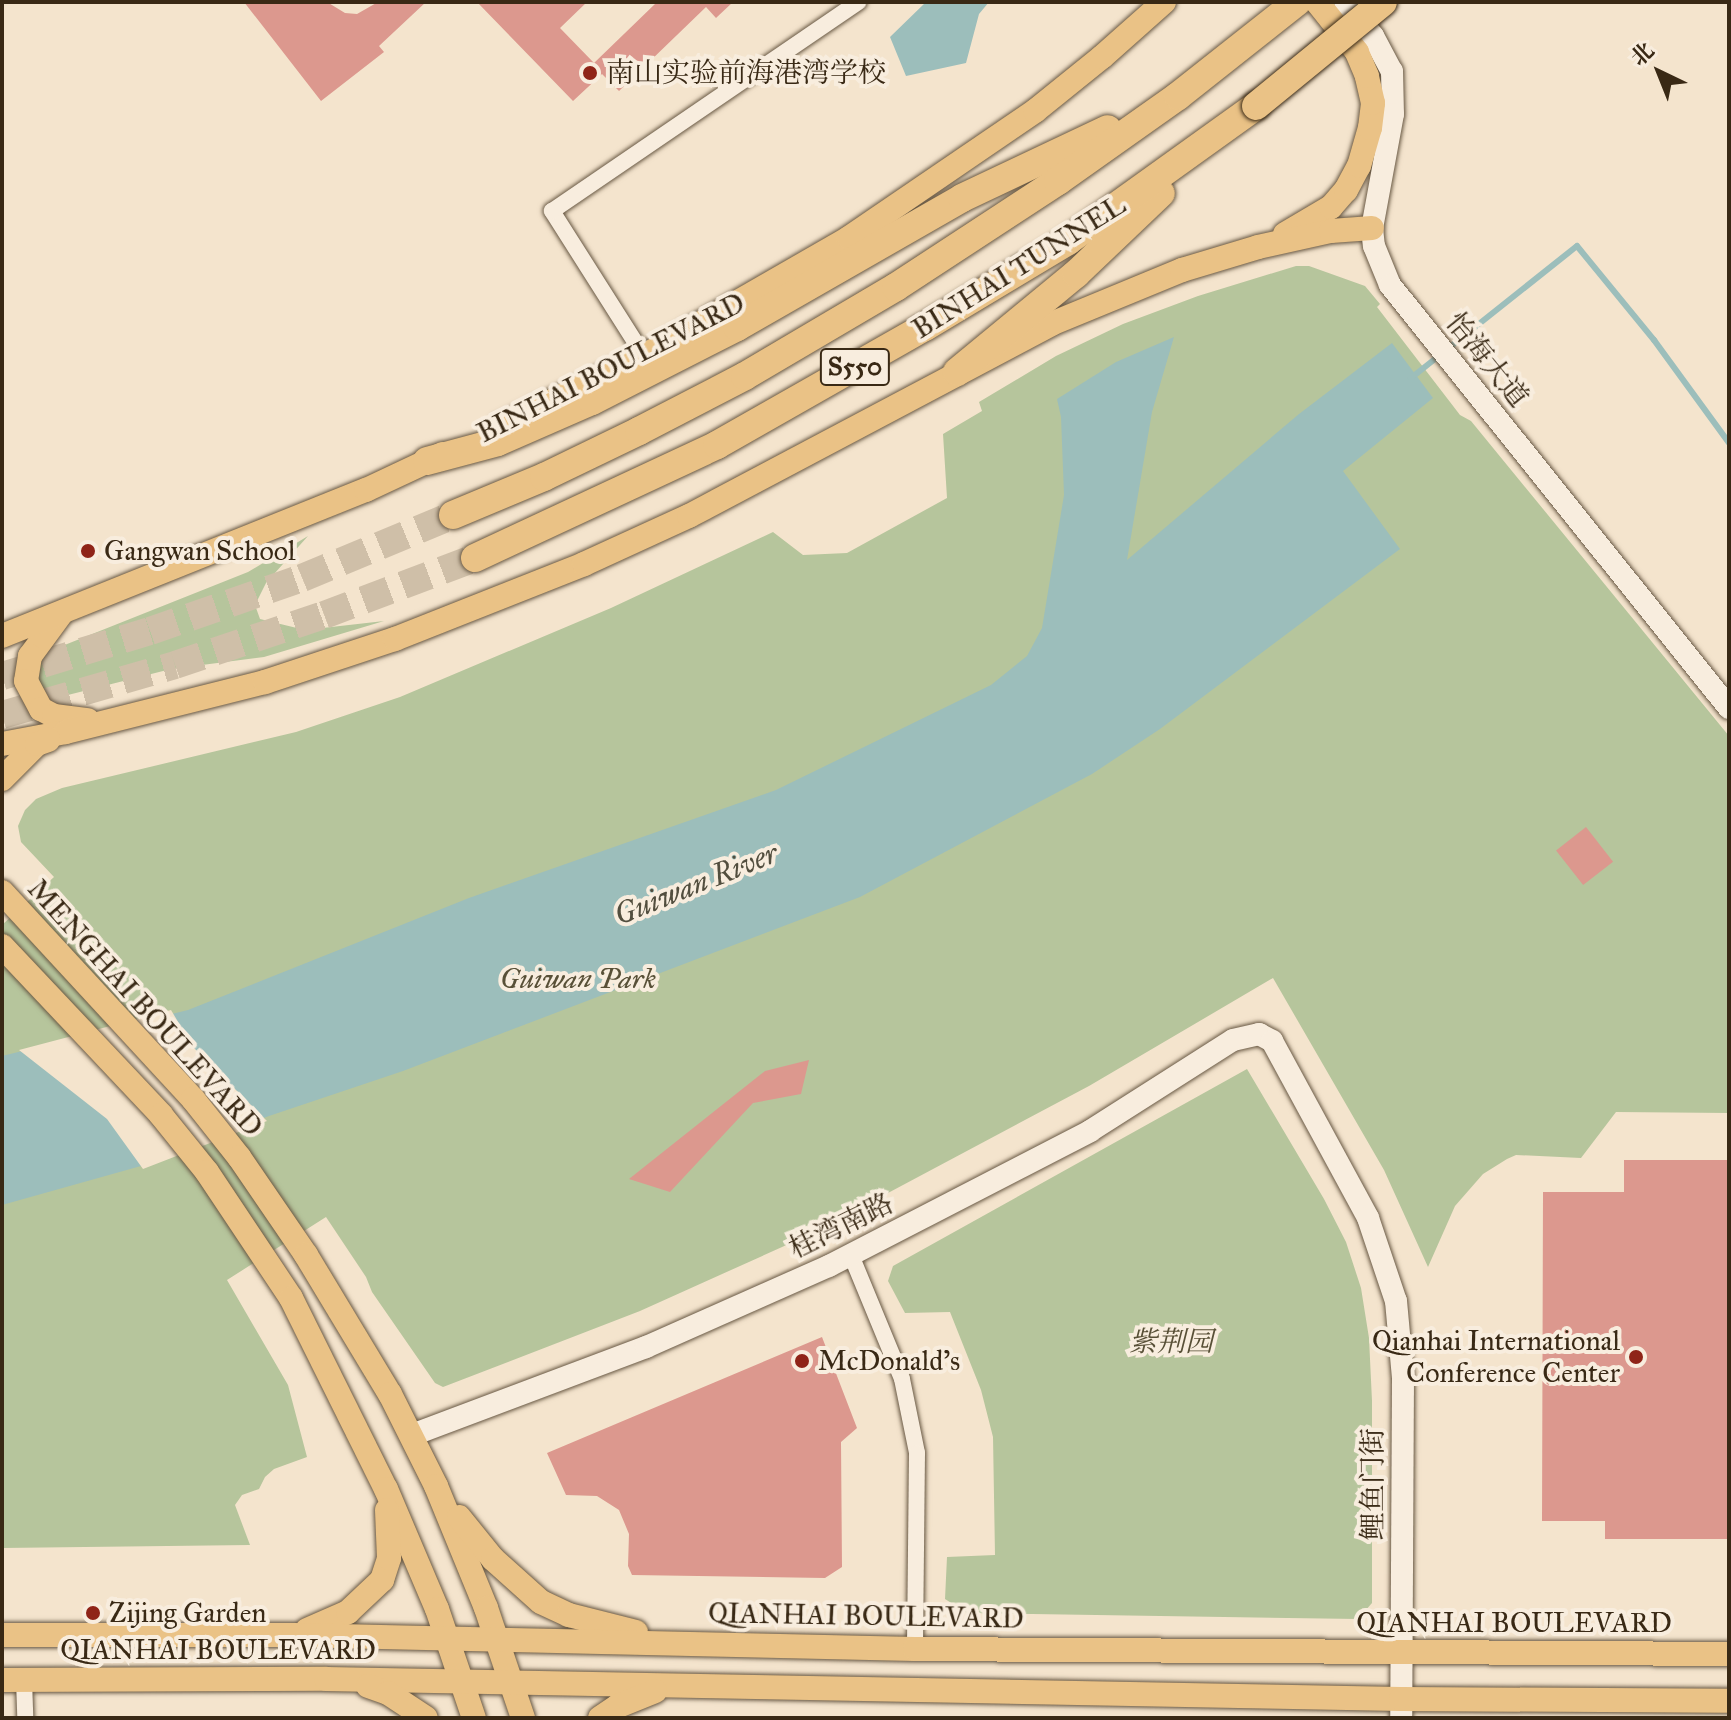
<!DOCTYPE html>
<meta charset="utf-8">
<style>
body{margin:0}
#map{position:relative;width:1731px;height:1720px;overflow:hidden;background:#f4e4cd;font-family:"IM FELL Great Primer","Noto Serif SC",serif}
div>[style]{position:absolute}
.green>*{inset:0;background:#b6c59c}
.water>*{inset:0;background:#9cbebb}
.pier>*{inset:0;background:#f4e4cd}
.stream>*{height:6px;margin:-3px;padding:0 3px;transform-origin:3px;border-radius:3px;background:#9cbebb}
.building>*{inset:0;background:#dc988e;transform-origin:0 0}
.highway-tunnel>*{height:28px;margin-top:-14px;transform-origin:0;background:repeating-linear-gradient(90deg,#cfbfa8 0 28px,transparent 0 42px)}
.roads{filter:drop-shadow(0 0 2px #685843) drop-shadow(0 0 2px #685843)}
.street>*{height:16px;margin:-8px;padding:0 8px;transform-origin:8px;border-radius:8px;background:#f8edde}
.secondary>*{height:22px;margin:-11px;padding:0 11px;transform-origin:11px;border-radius:11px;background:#f8edde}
.primary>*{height:24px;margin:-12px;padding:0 12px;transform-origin:12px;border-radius:12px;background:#eac286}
.highway>*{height:28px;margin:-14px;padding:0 14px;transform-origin:14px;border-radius:14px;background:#eac286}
.bridges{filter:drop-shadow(0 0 2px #392915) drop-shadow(0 0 2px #392915)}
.highway-bridge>*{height:28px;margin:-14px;padding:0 14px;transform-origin:14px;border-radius:14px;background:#eac286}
.dots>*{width:22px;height:22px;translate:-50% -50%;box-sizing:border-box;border:4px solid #f8edde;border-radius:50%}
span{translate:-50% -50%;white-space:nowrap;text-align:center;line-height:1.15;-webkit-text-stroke:8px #f8edde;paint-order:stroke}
.shield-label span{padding:2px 6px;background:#f8edde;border:2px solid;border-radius:6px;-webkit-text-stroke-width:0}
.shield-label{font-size:26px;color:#392915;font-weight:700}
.poi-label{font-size:28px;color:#392915}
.left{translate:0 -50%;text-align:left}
.right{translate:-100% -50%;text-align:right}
.street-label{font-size:28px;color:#392915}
.park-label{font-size:28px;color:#585037;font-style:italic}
.water-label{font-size:30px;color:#524e3e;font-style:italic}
.frame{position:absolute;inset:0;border:4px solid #392915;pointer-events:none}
.north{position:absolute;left:1619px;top:32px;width:80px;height:80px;-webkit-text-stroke:6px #f8edde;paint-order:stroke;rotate:317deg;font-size:22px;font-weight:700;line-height:32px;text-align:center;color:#392915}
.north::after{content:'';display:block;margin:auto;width:28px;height:36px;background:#392915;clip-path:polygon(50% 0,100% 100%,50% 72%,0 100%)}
</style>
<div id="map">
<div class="green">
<div style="clip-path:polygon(1296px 266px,1309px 266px,1365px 286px,1380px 304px,1377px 307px,1460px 415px,1471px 421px,1729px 736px,1729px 1113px,1616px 1112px,1581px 1158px,1516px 1155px,1507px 1159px,1483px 1174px,1455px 1206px,1428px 1267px,1384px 1170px,1273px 978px,1089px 1086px,811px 1234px,640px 1311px,443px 1387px,435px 1383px,372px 1292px,366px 1277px,326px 1217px,227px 1280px,288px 1385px,307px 1457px,274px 1469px,265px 1477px,259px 1489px,242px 1495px,235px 1505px,250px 1545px,2px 1548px,2px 925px,54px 877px,21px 842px,18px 826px,25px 810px,36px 799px,62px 788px,296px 732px,400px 697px,611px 608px,773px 532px,803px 555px,847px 553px,947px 498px,943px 434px,982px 411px,979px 402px,1056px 356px,1123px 324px,1198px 296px)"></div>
<div style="clip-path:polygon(308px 536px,266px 583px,255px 605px,260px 619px,305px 630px,384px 621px,264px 657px,171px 669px,56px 698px,43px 697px,27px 669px,47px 652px,248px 572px)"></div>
<div style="clip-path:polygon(1247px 1069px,1324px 1199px,1346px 1242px,1361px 1288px,1369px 1338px,1372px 1401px,1372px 1603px,1358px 1619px,967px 1613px,945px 1599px,947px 1557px,995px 1555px,993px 1437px,981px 1390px,950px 1312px,905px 1313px,888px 1281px,893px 1266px)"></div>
</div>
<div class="water">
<div style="clip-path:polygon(926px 2px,989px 2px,979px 14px,966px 63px,906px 76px,890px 37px)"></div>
<div style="clip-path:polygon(1174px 337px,1152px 412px,1127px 560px,1299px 414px,1392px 343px,1433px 398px,1343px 471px,1400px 549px,1160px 729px,1092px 774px,860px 897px,403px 1071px,269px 1116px,141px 1166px,2px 1205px,2px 1056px,188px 1010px,469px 898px,776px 790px,991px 685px,1027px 656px,1042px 628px,1064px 495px,1061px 417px,1057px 399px,1116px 362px)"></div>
</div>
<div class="pier">
<div style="clip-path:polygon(171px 1010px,193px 1047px,267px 1121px,143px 1169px,107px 1119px,19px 1050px)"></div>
</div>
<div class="stream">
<div style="left:1411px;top:378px;width:212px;rotate:-38.5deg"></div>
<div style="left:1577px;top:246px;width:122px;rotate:50.7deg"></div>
<div style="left:1654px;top:340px;width:127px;rotate:53.9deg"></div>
</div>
<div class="building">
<div style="clip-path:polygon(244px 2px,327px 2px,345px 13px,357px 14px,378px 2px,426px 2px,379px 46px,384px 52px,321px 101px)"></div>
<div style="clip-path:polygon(477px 2px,587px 2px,560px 28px,594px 63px,655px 4px,653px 2px,733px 2px,716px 18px,706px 7px,619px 91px,602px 74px,573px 101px)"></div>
<div style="left:1586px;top:827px;width:44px;height:38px;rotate:52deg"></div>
<div style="clip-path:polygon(809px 1060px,801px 1094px,753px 1103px,670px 1192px,629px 1179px,765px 1071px)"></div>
<div style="clip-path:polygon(1624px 1160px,1729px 1160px,1729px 1539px,1605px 1539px,1605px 1521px,1542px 1521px,1543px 1192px,1624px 1192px)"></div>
<div style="clip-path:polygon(822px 1337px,857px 1428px,841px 1442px,842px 1567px,825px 1578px,632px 1575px,628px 1566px,629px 1534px,619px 1510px,597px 1496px,566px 1495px,547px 1453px)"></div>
</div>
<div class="highway-tunnel">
<div style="left:2px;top:676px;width:155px;rotate:-16.9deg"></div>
<div style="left:150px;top:631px;width:161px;rotate:-19.2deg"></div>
<div style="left:302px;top:578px;width:164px;rotate:-22.6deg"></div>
<div style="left:2px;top:715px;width:180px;rotate:-16.1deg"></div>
<div style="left:175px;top:665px;width:157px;rotate:-18.6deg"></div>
<div style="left:324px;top:615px;width:161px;rotate:-20.7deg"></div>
</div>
<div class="roads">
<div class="street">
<div style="left:644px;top:356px;width:172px;rotate:-122.4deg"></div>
<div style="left:552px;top:211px;width:371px;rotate:-34.3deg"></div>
<div style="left:851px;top:1255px;width:134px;rotate:67.6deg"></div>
<div style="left:902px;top:1379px;width:76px;rotate:78.5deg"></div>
<div style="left:917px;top:1453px;width:196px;rotate:90.6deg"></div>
<div style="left:24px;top:1680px;width:38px;rotate:88deg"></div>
</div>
<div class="secondary">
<div style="left:1345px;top:2px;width:44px;rotate:50.5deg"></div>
<div style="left:1373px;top:36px;width:40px;rotate:62deg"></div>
<div style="left:1392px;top:71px;width:43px;rotate:88.7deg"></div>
<div style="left:1393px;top:114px;width:116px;rotate:100.4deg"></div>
<div style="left:1372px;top:228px;width:18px;rotate:84deg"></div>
<div style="left:1374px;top:246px;width:42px;rotate:67.7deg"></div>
<div style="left:1390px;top:285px;width:542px;rotate:51.29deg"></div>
<div style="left:412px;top:1435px;width:250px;rotate:-20.6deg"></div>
<div style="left:646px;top:1347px;width:200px;rotate:-23.9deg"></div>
<div style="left:829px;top:1266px;width:294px;rotate:-27.3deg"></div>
<div style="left:1090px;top:1131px;width:169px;rotate:-32.5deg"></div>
<div style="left:1233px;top:1040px;width:27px;rotate:-13deg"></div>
<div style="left:1259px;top:1034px;width:15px;rotate:28deg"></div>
<div style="left:1272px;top:1041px;width:201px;rotate:61.5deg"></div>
<div style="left:1368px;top:1218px;width:88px;rotate:71.4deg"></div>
<div style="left:1396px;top:1301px;width:77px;rotate:84.8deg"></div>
<div style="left:1403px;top:1378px;width:340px;rotate:90.3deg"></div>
</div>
<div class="primary">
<div style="left:1285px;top:234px;width:53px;rotate:-30.4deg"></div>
<div style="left:1331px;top:207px;width:23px;rotate:-49deg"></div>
<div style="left:1346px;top:190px;width:27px;rotate:-62deg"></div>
<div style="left:1359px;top:166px;width:40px;rotate:-74deg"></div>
<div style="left:1370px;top:128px;width:25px;rotate:-83deg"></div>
<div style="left:1373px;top:103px;width:28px;rotate:-103deg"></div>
<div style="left:1367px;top:76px;width:26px;rotate:-113deg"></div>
<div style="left:1357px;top:52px;width:64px;rotate:-128.7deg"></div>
<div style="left:501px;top:426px;width:159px;rotate:-26.1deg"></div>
<div style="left:644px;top:356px;width:237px;rotate:-29.9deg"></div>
<div style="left:849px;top:238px;width:225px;rotate:-34.3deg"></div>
<div style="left:1035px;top:111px;width:86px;rotate:-38.9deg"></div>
<div style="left:1102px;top:57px;width:83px;rotate:-41.6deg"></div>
<div style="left:61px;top:614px;width:52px;rotate:126.4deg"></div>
<div style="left:30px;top:656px;width:25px;rotate:99deg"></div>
<div style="left:26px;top:681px;width:32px;rotate:62deg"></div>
<div style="left:41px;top:709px;width:15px;rotate:28deg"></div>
<div style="left:54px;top:716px;width:34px;rotate:7deg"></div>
<div style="left:2px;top:636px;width:392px;rotate:-21.9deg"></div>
<div style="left:366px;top:490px;width:85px;rotate:-25.1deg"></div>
<div style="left:2px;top:744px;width:65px;rotate:-10.6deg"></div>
<div style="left:66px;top:732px;width:205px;rotate:-14.1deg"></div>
<div style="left:265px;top:682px;width:137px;rotate:-18.3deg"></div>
<div style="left:395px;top:639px;width:203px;rotate:-21.6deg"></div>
<div style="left:584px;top:564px;width:115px;rotate:-24.6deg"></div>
<div style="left:689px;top:516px;width:410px;rotate:-27.9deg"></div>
<div style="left:1051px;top:324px;width:142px;rotate:-22.4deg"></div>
<div style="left:1182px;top:270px;width:79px;rotate:-16.8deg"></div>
<div style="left:1258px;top:247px;width:75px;rotate:-12.4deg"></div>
<div style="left:1331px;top:231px;width:41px;rotate:-4.2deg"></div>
<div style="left:2px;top:779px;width:49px;rotate:-45deg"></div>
<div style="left:37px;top:744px;width:12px;rotate:-20deg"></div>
<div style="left:2px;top:892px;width:282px;rotate:47.3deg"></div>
<div style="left:193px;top:1099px;width:74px;rotate:51.6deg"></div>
<div style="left:239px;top:1157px;width:119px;rotate:55.6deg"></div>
<div style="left:306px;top:1255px;width:162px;rotate:58.9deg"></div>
<div style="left:390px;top:1394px;width:103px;rotate:63.4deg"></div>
<div style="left:436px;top:1486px;width:132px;rotate:67.7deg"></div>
<div style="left:486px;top:1608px;width:116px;rotate:71.4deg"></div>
<div style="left:2px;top:946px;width:232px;rotate:46.7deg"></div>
<div style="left:161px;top:1115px;width:73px;rotate:51.1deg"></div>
<div style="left:207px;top:1172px;width:151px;rotate:56.3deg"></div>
<div style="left:291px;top:1298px;width:213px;rotate:63.6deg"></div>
<div style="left:386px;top:1489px;width:130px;rotate:67deg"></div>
<div style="left:437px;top:1609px;width:115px;rotate:71.3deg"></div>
<div style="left:459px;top:1517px;width:54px;rotate:51deg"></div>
<div style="left:493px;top:1559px;width:64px;rotate:41.9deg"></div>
<div style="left:541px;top:1602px;width:31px;rotate:25deg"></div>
<div style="left:569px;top:1615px;width:69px;rotate:14.2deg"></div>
<div style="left:307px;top:1630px;width:45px;rotate:-23.7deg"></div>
<div style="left:348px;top:1612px;width:47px;rotate:-43.3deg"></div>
<div style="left:382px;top:1580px;width:23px;rotate:-72deg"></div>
<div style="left:389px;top:1558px;width:48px;rotate:-92.4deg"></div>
<div style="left:2px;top:1635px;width:292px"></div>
<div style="left:294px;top:1635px;width:621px;rotate:1.29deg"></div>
<div style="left:915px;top:1649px;width:814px;rotate:0.35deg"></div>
<div style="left:2px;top:1680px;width:324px;rotate:-0.2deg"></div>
<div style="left:326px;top:1679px;width:1075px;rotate:1.07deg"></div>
<div style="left:1401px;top:1699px;width:328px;rotate:0.3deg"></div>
<div style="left:368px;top:1686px;width:21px;rotate:19deg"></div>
<div style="left:388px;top:1693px;width:45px;rotate:33.3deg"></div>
<div style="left:600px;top:1718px;width:22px;rotate:-34deg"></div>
<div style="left:618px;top:1706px;width:40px;rotate:-22deg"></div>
</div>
<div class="highway">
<div style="left:957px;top:372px;width:154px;rotate:-39.5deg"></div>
<div style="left:1076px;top:274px;width:117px;rotate:-43.6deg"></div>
<div style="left:427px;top:461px;width:73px;rotate:-15deg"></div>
<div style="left:498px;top:442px;width:103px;rotate:-23.6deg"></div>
<div style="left:592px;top:401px;width:163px;rotate:-27deg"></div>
<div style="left:737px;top:327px;width:259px;rotate:-29.8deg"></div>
<div style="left:962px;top:198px;width:161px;rotate:-25.3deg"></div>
<div style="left:453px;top:515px;width:99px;rotate:-22.7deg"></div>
<div style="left:544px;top:477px;width:106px;rotate:-25.8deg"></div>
<div style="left:639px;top:431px;width:119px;rotate:-27.4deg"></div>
<div style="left:745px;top:376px;width:175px;rotate:-30.5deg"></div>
<div style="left:896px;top:287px;width:194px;rotate:-33.2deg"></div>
<div style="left:1058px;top:181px;width:147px;rotate:-35.3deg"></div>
<div style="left:1178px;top:96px;width:152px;rotate:-38.3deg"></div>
<div style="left:475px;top:558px;width:267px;rotate:-25deg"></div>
<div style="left:717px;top:445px;width:239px;rotate:-29.6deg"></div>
<div style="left:925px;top:327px;width:167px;rotate:-31deg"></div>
<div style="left:1068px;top:241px;width:231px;rotate:-35.7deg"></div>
</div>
</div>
<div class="bridges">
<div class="highway-bridge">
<div style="left:1256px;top:106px;width:164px;rotate:-39.3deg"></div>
</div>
</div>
<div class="dots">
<div style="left:590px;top:73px;background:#8f2418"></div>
<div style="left:88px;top:551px;background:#8f2418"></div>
<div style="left:1636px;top:1357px;background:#8f2418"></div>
<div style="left:802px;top:1361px;background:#8f2418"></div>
<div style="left:93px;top:1613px;background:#8f2418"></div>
</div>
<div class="shield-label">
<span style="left:855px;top:367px">S550</span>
</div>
<div class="poi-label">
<span class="left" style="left:606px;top:73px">南山实验前海港湾学校</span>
<span class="left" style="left:104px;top:551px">Gangwan School</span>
<span class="right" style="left:1620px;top:1357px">Qianhai International<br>Conference Center</span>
<span class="left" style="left:818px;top:1361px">McDonald's</span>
<span class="left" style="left:109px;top:1613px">Zijing Garden</span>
</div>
<div class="street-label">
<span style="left:1019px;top:267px;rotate:-32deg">BINHAI TUNNEL</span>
<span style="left:1487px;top:360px;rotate:51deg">怡海大道</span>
<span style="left:611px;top:368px;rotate:-27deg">BINHAI BOULEVARD</span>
<span style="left:145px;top:1008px;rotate:48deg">MENGHAI BOULEVARD</span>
<span style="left:841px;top:1226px;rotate:-26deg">桂湾南路</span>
<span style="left:1373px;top:1484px;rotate:-90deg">鲤鱼门街</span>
<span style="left:866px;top:1616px;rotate:1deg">QIANHAI BOULEVARD</span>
<span style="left:1514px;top:1623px">QIANHAI BOULEVARD</span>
<span style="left:218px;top:1650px">QIANHAI BOULEVARD</span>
</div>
<div class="park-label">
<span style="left:578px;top:979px">Guiwan Park</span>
<span style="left:1171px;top:1342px">紫荆园</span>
</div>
<div class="water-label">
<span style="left:696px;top:884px;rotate:-22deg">Guiwan River</span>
</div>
<div class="frame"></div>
<div class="north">北</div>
</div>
